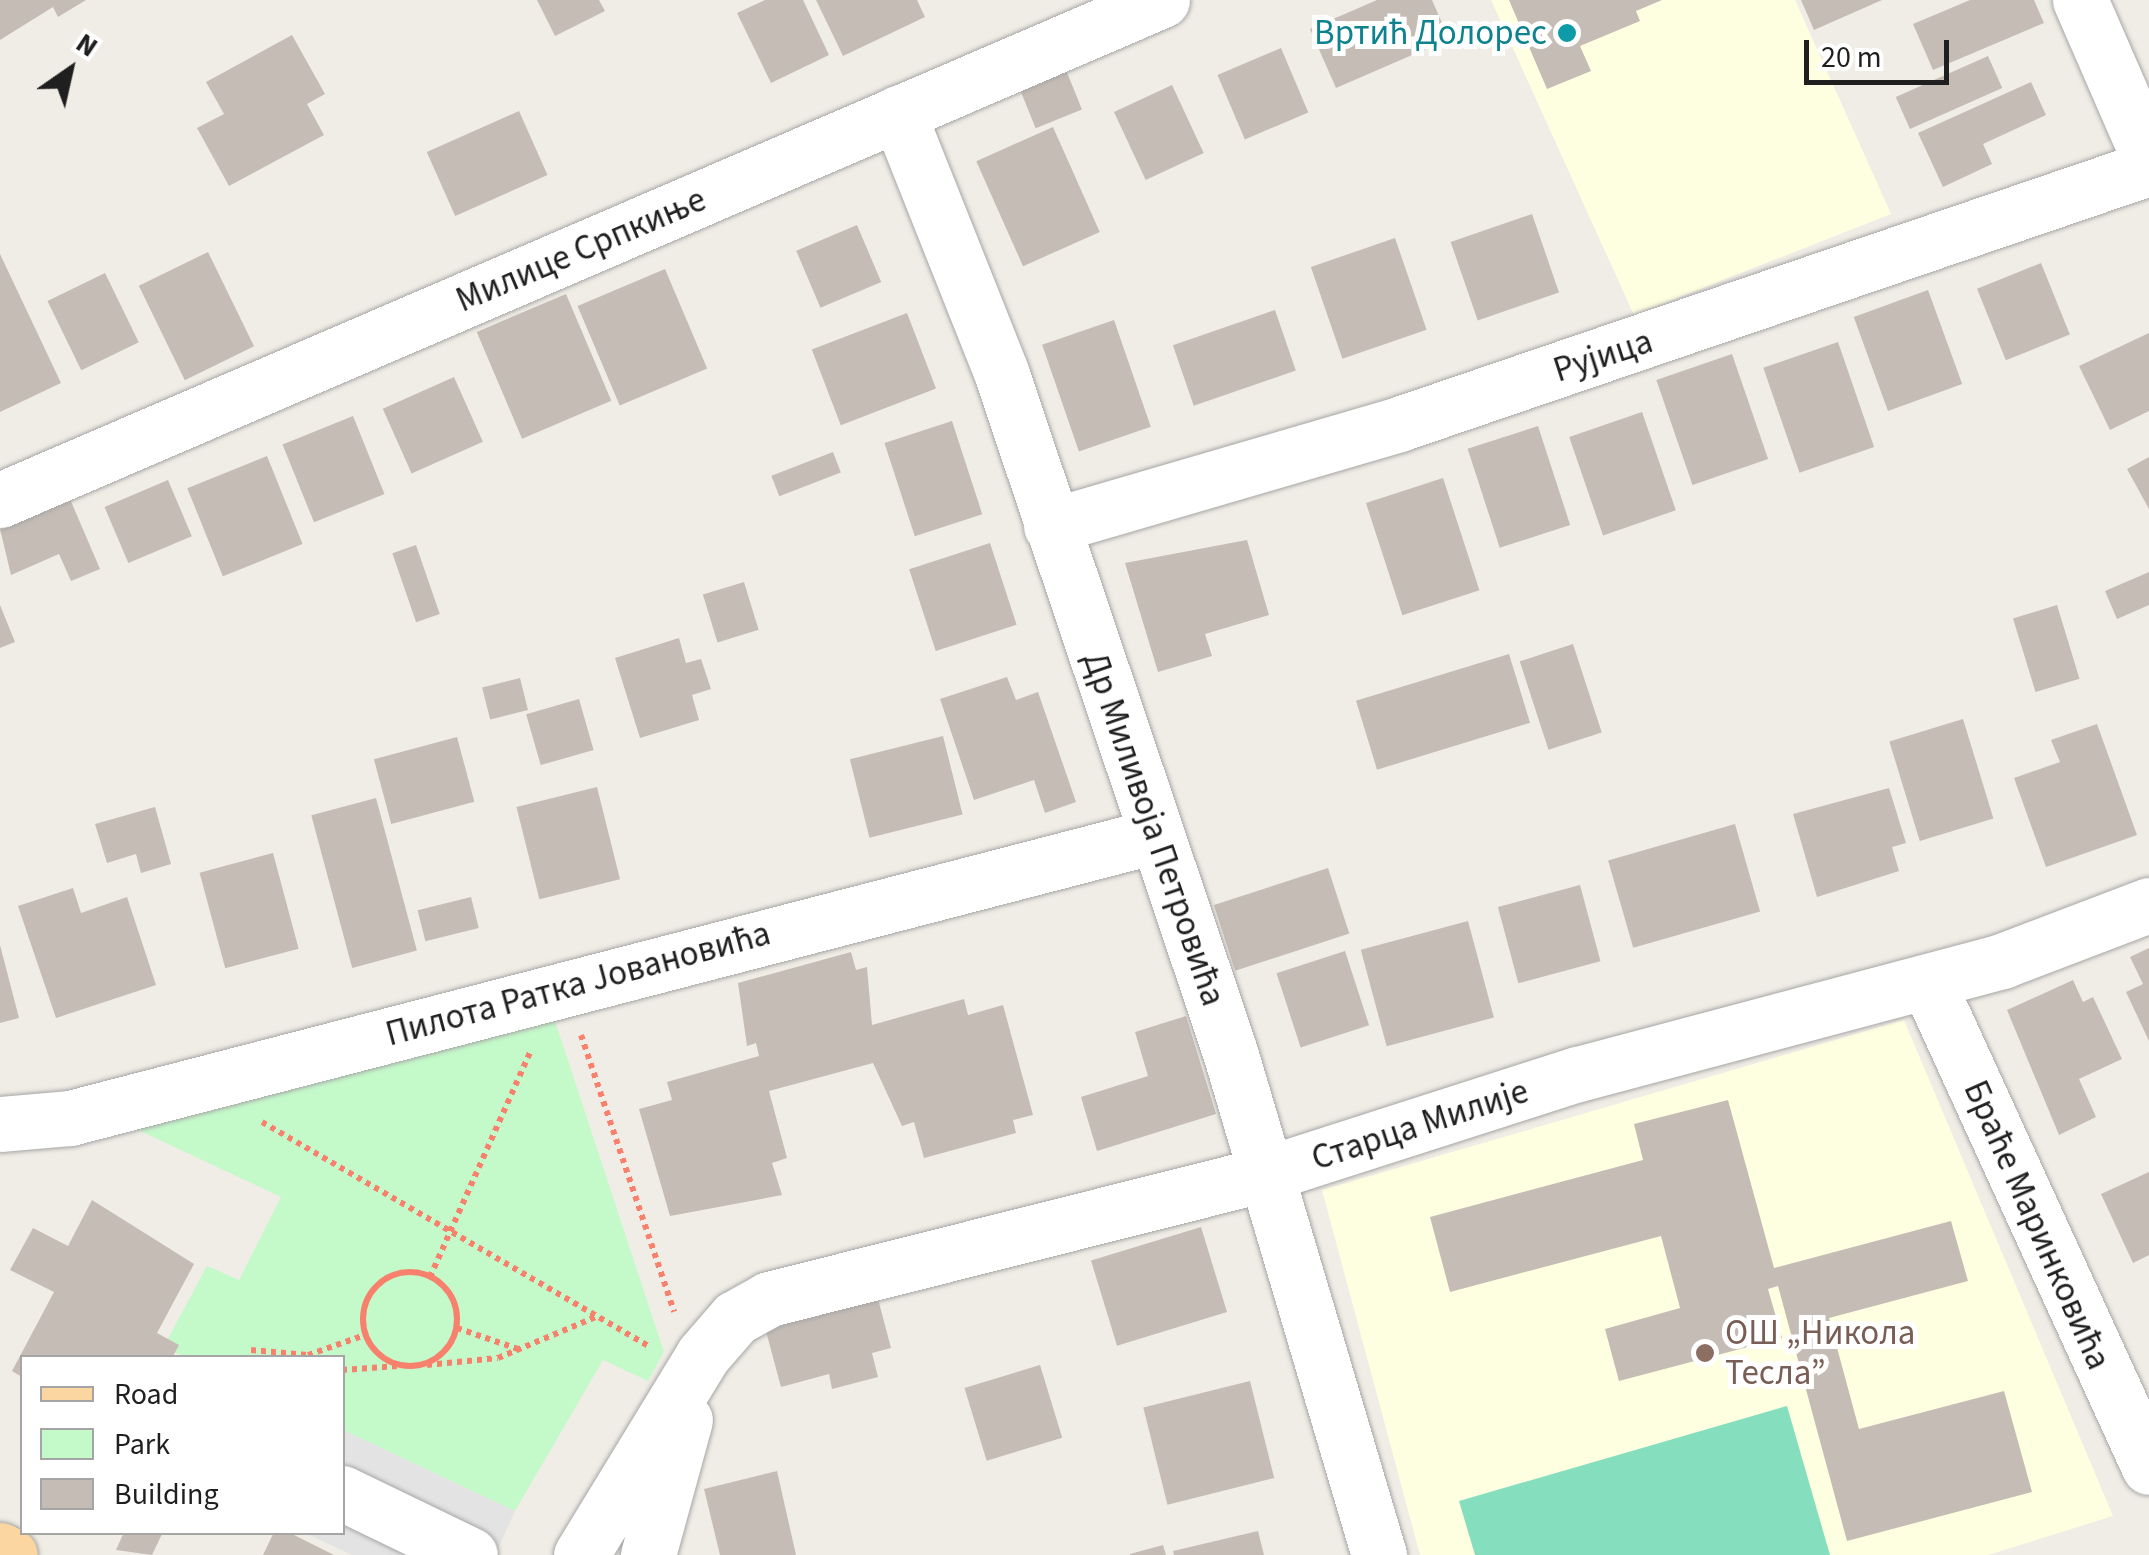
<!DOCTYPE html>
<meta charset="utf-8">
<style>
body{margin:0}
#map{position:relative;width:2149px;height:1555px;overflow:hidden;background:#f0ede6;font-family:"Source Sans 3",sans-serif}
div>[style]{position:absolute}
.education>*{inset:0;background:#feffe0}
.park>*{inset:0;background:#c4f9ca}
.pitch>*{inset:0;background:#85debe}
.parking>*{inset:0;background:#e3e3e3}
.building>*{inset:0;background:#c5bcb5;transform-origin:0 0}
.path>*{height:6px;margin-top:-3px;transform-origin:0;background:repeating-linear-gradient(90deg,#f8816e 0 5px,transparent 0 10px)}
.path>.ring{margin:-3px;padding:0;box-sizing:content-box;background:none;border:6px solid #f8816e;border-radius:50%}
.roads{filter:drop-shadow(0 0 2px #a6a6a6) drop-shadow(0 0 2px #a6a6a6)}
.minor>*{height:55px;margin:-27.5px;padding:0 27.5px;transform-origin:27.5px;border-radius:27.5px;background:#fff}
.major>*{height:55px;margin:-27.5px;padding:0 27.5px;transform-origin:27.5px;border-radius:27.5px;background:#fbd6a0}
.dots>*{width:28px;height:28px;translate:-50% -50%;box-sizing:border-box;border:5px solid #fff;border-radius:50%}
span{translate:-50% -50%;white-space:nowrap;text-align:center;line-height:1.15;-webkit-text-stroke:10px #fff;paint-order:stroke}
.culture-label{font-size:35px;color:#0d838f}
.right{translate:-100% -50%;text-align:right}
.street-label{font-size:35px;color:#1f1f1f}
.education-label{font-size:35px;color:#785e54}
.left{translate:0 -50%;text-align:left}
.legend{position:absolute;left:20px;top:1355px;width:325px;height:180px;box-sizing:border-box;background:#fff;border:2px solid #a5a5a5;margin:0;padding:12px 18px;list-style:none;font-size:30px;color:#1f1f1f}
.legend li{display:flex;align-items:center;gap:20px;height:50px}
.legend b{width:50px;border:2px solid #a5a5a5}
.north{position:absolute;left:20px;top:20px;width:100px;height:100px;-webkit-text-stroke:8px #fff;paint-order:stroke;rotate:34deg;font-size:28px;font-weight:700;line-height:40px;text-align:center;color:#1f1f1f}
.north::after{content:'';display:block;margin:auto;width:35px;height:45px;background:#1f1f1f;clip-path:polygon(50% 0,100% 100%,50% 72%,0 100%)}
.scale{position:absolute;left:1804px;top:40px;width:145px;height:45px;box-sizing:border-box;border:5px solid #1f1f1f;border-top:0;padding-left:12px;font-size:30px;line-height:35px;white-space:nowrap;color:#1f1f1f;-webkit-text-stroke:8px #fff;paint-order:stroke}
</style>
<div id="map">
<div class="education">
<div style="clip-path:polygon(1491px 0,1795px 0,1891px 214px,1634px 315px)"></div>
<div style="clip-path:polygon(1904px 1020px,2113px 1516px,1988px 1555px,1420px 1555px,1322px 1190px)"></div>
</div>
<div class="park">
<div style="clip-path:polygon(552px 1012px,664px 1352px,648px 1381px,603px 1360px,515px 1511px,343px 1430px,342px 1358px,186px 1357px,163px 1348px,207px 1266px,239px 1280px,281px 1197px,136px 1129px)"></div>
</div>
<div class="pitch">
<div style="clip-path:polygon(1787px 1406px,1830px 1555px,1475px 1555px,1459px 1501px)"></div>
</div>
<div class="parking">
<div style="clip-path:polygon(343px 1430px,515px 1511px,495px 1555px,352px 1555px,305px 1533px,342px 1532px)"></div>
</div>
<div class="building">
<div style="clip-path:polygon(0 0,86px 0,58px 17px,53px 7px,0 40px)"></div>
<div style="clip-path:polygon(537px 0,599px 0,605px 11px,555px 36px)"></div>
<div style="clip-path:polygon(765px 0,803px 0,829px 55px,771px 83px,737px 13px)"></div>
<div style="clip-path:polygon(816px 0,917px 0,925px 17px,843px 56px)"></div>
<div style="clip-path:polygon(1377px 0,1432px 0,1449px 39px,1336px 88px,1310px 29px)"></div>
<div style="clip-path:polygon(1509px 0,1662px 0,1636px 11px,1640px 21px,1580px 46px,1591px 71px,1547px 89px)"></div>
<div style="clip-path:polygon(1801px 0,1882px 0,1814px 30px)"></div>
<div style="clip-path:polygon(1970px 0,2034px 0,2044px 23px,1933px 70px,1913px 24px)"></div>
<div style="clip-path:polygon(292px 35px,325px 94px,307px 104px,324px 135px,229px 186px,197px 128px,224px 114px,206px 82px)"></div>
<div style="left:1281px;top:48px;width:70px;height:69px;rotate:67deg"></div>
<div style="left:1988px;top:56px;width:35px;height:101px;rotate:66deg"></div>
<div style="left:1064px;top:65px;width:48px;height:50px;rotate:68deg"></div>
<div style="clip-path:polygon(2031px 82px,2046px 115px,1983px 144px,1992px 164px,1943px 187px,1918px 133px)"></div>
<div style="left:1172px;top:85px;width:75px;height:64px;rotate:65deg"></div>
<div style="left:519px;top:111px;width:70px;height:101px;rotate:66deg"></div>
<div style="left:1053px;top:127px;width:115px;height:84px;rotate:66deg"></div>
<div style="left:1532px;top:214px;width:83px;height:86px;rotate:71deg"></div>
<div style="left:857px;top:225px;width:62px;height:66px;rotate:67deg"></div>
<div style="left:1395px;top:238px;width:97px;height:89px;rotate:71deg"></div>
<div style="left:208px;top:252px;width:105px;height:77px;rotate:64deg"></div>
<div style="clip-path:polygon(0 254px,61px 383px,0 412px)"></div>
<div style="left:2041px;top:263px;width:77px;height:69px;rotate:68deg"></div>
<div style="left:665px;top:269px;width:108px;height:95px;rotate:67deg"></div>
<div style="left:105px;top:273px;width:77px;height:64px;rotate:64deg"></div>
<div style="left:1928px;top:290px;width:100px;height:79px;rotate:70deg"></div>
<div style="left:566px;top:294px;width:116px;height:97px;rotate:67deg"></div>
<div style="left:1275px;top:310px;width:64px;height:108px;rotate:71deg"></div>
<div style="left:907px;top:313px;width:81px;height:102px;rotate:69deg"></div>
<div style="left:1114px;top:320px;width:113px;height:76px;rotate:71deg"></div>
<div style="clip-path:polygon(2149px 333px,2149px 411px,2110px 430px,2079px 366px)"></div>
<div style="left:1838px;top:342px;width:111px;height:79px;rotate:71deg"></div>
<div style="left:1732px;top:354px;width:111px;height:80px;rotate:71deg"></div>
<div style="left:454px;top:377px;width:71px;height:78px;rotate:66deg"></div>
<div style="left:1642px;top:412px;width:104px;height:77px;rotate:71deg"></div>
<div style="left:353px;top:416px;width:84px;height:76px;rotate:68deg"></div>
<div style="left:952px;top:421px;width:98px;height:71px;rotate:72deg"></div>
<div style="left:1538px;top:426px;width:104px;height:74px;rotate:72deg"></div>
<div style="left:833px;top:452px;width:22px;height:66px;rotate:69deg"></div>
<div style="left:267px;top:456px;width:95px;height:86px;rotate:68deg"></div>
<div style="clip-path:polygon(2149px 457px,2149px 509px,2127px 469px)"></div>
<div style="left:1443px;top:478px;width:118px;height:81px;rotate:72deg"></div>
<div style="left:168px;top:480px;width:61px;height:69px;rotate:67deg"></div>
<div style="clip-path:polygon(70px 499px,100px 569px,71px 581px,59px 554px,11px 575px,0 529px)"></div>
<div style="clip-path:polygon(1247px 540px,1269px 615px,1205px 634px,1212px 656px,1158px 672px,1125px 563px)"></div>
<div style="left:990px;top:543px;width:86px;height:85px;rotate:72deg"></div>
<div style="left:416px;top:545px;width:73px;height:25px;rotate:71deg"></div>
<div style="clip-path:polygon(2149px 572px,2149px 605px,2117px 619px,2105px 591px)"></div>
<div style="left:744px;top:582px;width:50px;height:43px;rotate:73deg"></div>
<div style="clip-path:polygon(0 605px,15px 642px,0 648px)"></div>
<div style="left:2057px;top:605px;width:77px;height:46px;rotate:73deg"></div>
<div style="clip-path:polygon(679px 638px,686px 663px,701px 659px,711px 689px,692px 695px,699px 720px,640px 738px,615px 658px)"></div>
<div style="left:1573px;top:644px;width:93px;height:56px;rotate:72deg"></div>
<div style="left:1509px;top:654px;width:72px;height:160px;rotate:73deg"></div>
<div style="clip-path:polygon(1007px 677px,1016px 700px,1038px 692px,1076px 802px,1045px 813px,1034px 780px,974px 800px,940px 699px)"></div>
<div style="left:520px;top:678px;width:33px;height:39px;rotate:76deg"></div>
<div style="left:579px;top:699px;width:53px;height:55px;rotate:74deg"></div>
<div style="left:1963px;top:719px;width:104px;height:77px;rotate:73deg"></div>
<div style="clip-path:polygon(2097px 724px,2137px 835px,2046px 867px,2014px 778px,2060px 762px,2051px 740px)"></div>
<div style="left:943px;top:736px;width:81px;height:96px;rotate:76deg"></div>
<div style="left:457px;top:737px;width:67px;height:86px;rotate:75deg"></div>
<div style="left:597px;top:787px;width:95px;height:83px;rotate:76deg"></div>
<div style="clip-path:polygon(1889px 788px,1906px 843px,1892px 847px,1899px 871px,1817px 897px,1793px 814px)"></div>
<div style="left:376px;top:798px;width:158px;height:67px;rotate:75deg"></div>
<div style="clip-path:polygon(155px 807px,171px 864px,141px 873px,136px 854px,107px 863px,95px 824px)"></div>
<div style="left:1735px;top:824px;width:91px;height:132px;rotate:74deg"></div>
<div style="left:273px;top:853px;width:99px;height:76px;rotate:75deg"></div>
<div style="left:1328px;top:868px;width:69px;height:120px;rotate:72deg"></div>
<div style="left:1580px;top:885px;width:79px;height:85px;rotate:75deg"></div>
<div style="clip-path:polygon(73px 888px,81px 913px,127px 897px,156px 985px,56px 1018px,18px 906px)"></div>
<div style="left:471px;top:897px;width:32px;height:55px;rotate:76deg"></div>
<div style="left:1468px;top:921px;width:100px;height:111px;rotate:75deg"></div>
<div style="clip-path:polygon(0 945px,19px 1018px,0 1023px)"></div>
<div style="clip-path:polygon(2149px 948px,2149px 1041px,2126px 992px,2143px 984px,2130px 957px)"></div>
<div style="left:1345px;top:951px;width:78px;height:72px;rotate:72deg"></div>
<div style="clip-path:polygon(851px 952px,856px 970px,867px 967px,872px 1025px,964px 999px,968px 1015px,1003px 1005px,1033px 1115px,1013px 1120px,1016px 1133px,924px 1158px,914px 1122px,902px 1126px,873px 1063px,769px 1091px,787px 1158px,772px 1163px,782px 1195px,670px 1216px,639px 1109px,672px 1100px,667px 1082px,759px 1056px,756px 1043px,747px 1046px,738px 983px)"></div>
<div style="clip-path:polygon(2073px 980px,2083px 1002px,2093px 997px,2122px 1059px,2079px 1079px,2096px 1117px,2059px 1135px,2007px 1010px)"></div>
<div style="clip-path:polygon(1186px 1016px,1216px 1114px,1097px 1151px,1081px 1097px,1148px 1076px,1135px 1032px)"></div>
<div style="clip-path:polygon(1728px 1100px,1774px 1268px,1951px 1221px,1968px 1281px,1829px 1318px,1859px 1429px,2004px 1391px,2032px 1492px,1847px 1541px,1778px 1286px,1768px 1289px,1782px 1338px,1619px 1381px,1605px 1329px,1680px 1308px,1661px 1236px,1450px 1292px,1430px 1217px,1643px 1160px,1634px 1124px)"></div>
<div style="clip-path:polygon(2149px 1172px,2149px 1255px,2133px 1263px,2101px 1194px)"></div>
<div style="clip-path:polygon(92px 1200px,194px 1264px,157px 1333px,179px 1345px,172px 1358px,22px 1358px,22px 1377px,12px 1371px,54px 1292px,10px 1270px,33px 1228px,68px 1246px)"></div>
<div style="left:1201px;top:1227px;width:89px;height:115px;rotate:73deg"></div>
<div style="clip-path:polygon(877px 1295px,891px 1348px,872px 1353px,878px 1377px,832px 1389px,829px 1374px,781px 1387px,764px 1324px)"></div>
<div style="left:1040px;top:1365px;width:76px;height:79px;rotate:73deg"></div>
<div style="left:1250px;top:1381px;width:100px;height:110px;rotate:76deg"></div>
<div style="clip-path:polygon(777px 1471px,796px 1555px,720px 1555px,704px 1489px)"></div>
<div style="clip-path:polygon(1258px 1531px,1264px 1555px,1174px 1555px,1173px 1551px)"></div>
<div style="clip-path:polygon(124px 1532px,163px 1532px,152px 1555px,116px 1550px)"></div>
<div style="clip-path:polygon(274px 1532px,288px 1532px,334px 1555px,263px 1555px)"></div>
<div style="clip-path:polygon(1163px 1545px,1166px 1555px,1130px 1555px,1130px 1554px)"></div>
</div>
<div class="path">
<div style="left:581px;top:1035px;width:292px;rotate:71.4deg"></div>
<div style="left:262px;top:1122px;width:447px;rotate:30.1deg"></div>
<div class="ring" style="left:363px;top:1272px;width:88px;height:88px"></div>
<div style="left:430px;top:1277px;width:246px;rotate:-66deg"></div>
<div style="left:457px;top:1328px;width:65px;rotate:19deg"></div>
<div style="left:251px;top:1350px;width:57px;rotate:5deg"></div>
<div style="left:308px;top:1355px;width:60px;rotate:-19.3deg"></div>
<div style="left:427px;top:1365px;width:71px;rotate:-5.6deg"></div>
<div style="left:498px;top:1358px;width:106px;rotate:-22.7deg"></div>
<div style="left:342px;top:1370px;width:56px;rotate:-4.1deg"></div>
</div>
<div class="roads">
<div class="minor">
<div style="left:2080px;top:0;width:173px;rotate:66.5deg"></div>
<div style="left:898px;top:113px;width:279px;rotate:68.3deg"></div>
<div style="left:1001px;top:372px;width:718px;rotate:71.39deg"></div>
<div style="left:1230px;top:1052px;width:525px;rotate:73.5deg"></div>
<div style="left:0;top:500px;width:1265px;rotate:-23.28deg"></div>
<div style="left:1051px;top:526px;width:363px;rotate:-16.3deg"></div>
<div style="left:1399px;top:424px;width:792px;rotate:-18.85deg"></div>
<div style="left:1928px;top:983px;width:532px;rotate:65.46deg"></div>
<div style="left:0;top:1124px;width:70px;rotate:-4.9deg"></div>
<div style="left:70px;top:1118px;width:1121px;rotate:-14.57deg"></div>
<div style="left:342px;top:1493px;width:142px;rotate:25.8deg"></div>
<div style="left:581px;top:1555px;width:234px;rotate:-58.6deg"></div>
<div style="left:703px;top:1355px;width:49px;rotate:-49.1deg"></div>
<div style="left:735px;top:1318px;width:39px;rotate:-29deg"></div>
<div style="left:769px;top:1299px;width:516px;rotate:-14.14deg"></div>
<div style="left:1269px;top:1173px;width:324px;rotate:-17.8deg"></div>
<div style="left:1578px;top:1074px;width:439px;rotate:-14.9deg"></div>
<div style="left:2002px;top:961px;width:157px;rotate:-20.9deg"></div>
<div style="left:648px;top:1555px;width:140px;rotate:-74.7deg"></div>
</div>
<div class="major">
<div style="left:0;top:1550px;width:11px;rotate:27deg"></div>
</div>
</div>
<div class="dots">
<div style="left:1567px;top:33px;background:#0f9aa8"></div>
<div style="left:1705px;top:1353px;background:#8d6e63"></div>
</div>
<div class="culture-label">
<span class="right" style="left:1547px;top:33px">Вртић Долорес</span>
</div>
<div class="street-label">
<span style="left:581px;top:250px;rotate:-23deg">Милице Српкиње</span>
<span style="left:1603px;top:356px;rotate:-18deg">Рујица</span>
<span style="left:1154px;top:829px;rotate:71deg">Др Миливоја Петровића</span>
<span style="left:578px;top:984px;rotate:-15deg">Пилота Ратка Јовановића</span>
<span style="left:1420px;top:1125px;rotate:-18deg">Старца Милије</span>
<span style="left:2037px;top:1225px;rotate:66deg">Браће Маринковића</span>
</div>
<div class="education-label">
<span class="left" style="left:1725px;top:1353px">ОШ „Никола<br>Тесла”</span>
</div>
<ul class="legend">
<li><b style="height:12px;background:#fbd6a0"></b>Road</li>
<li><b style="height:28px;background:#c4f9ca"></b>Park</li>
<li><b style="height:28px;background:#c5bcb5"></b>Building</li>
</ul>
<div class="north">N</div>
<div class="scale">20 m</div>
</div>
